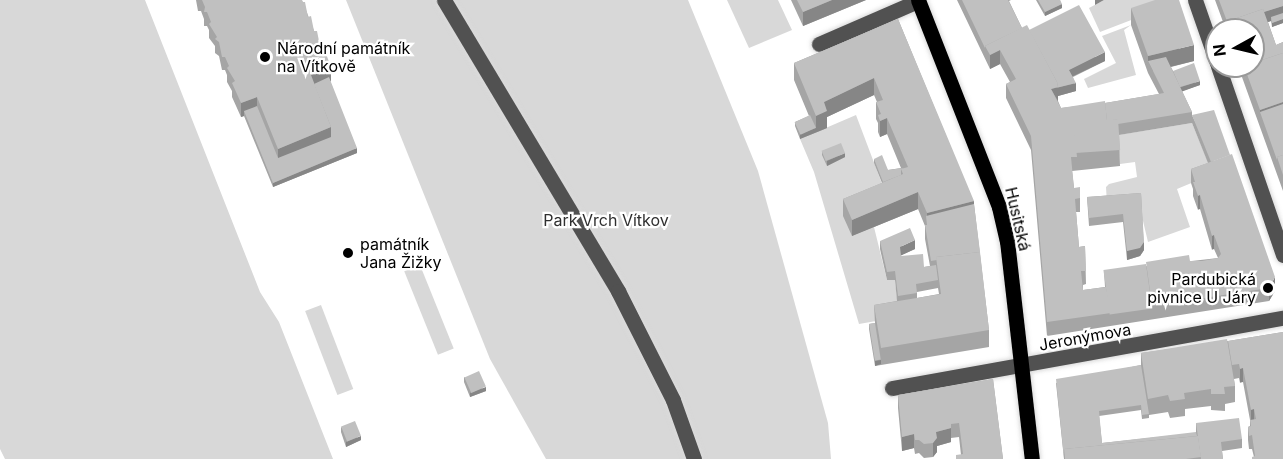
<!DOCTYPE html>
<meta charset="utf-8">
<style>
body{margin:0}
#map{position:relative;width:1283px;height:459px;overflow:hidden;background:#fff;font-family:Inter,sans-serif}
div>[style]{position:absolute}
.green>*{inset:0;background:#d8d8d8;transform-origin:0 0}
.roads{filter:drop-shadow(0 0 2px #dbdbdb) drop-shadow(0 0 2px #dbdbdb)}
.minor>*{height:15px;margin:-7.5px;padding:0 7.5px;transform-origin:7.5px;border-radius:7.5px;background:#515151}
.major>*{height:15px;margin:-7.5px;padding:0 7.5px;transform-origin:7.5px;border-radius:7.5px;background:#000}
.wall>*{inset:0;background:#a5a5a5}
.shaded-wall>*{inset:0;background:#868686;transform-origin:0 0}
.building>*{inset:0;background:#c0c0c0;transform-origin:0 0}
.dots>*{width:16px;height:16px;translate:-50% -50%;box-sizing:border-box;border:3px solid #fff;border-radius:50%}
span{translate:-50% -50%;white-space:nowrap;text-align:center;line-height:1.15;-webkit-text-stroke:4.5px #fff;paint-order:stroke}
.poi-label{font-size:16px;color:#000}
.left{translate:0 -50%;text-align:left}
.right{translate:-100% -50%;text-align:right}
.street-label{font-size:16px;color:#000}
.park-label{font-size:16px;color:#2f2f2f}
.north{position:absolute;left:1205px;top:18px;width:60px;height:60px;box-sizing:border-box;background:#fff;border:2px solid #999;border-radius:50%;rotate:262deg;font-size:16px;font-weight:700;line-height:24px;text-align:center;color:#000}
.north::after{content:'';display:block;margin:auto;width:21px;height:27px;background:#000;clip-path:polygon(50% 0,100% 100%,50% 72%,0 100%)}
</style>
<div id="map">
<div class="green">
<div style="clip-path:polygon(0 0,145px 0,260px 292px,279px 322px,333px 459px,5px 459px,0 449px)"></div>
<div style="clip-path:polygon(346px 0,688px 0,758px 171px,828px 423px,831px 459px,546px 459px,490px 359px)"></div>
<div style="clip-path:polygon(727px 0,778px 0,792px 30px,749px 48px)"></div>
<div style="clip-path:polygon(1104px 0,1155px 0,1173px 4px,1100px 32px,1089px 8px)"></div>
<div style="clip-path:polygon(1131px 25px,1124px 30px,1136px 75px,1088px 88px,1084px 79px,1116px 63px,1102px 36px)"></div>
<div style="clip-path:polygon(856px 115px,887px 197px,852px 236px,874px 227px,887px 280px,895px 280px,899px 317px,859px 324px,814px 172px,800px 139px)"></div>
<div style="clip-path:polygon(1192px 123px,1213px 174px,1177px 189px,1190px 227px,1148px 242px,1143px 221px,1107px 204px,1106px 187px,1109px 184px,1137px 177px,1135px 162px,1120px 164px,1118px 135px)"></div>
<div style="left:420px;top:265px;width:90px;height:17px;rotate:68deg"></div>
<div style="left:321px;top:305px;width:90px;height:17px;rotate:69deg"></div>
</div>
<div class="roads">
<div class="minor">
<div style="left:444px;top:0;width:339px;rotate:59.1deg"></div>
<div style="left:618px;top:291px;width:122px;rotate:63.2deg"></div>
<div style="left:673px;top:400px;width:63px;rotate:70.4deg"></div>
<div style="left:1195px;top:0;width:67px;rotate:70.8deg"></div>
<div style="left:819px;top:44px;width:108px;rotate:-23.5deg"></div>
<div style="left:1218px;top:66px;width:200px;rotate:71deg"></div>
<div style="left:892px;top:388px;width:397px;rotate:-10.2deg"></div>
</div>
<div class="major">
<div style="left:918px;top:0;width:222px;rotate:68.6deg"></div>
<div style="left:999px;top:207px;width:35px;rotate:77deg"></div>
<div style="left:1007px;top:241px;width:219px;rotate:83.5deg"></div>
</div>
</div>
<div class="wall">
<div style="clip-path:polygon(196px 0,302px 0,320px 46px,331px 81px,330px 81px,357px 153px,273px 187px,244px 116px,241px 117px,232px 97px,232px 91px,227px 82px,227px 75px,225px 70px,222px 70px,219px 56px,215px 53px,215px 46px,209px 38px,209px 30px,207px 26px,204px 26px,204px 19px,201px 11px,198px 11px)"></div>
<div style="clip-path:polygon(791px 0,866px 0,803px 26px)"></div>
<div style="clip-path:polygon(evenodd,957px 0,1011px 0,1009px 1px,1022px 28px,1029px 30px,1105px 61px,1073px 77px,1076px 91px,1058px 96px,1058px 101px,1061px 108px,1105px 103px,1159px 94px,1148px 73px,1131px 25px,1131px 8px,1194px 61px,1171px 67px,1173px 71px,1200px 85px,1182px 91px,1192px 112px,1192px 115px,1275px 291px,1269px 301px,1047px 336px,1031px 150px,1006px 98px,1006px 84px,1010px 82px,1000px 64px,990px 69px,957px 0,1192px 123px,1208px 163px,1191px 169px,1191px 183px,1193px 189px,1193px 196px,1198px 210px,1200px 209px,1212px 250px,1214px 249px,1218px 258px,1104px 271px,1105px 287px,1083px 290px,1083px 285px,1086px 284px,1085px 246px,1079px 247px,1076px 212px,1080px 212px,1080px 198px,1074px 188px,1072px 171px,1120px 166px,1119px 135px,1192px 123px)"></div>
<div style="clip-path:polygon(1036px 0,1060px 0,1062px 8px,1045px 16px)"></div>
<div style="clip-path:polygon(1215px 0,1283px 0,1283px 23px,1272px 27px,1271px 21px,1268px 22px,1276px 45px,1283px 42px,1283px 191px,1238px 66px,1253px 66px,1253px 30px,1226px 30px)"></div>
<div style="clip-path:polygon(evenodd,898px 19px,974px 204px,989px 330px,989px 347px,875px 366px,869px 329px,869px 324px,875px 323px,874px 305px,897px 301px,895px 280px,887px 280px,880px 249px,880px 241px,915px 249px,901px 255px,901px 256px,924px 267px,930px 266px,925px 239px,925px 226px,918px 209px,852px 236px,843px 216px,843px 199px,882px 183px,874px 163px,874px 159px,888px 170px,901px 168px,887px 134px,880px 137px,878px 132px,878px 123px,876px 119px,876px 102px,877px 102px,874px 95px,827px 117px,827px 128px,800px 139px,795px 126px,795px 122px,809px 116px,794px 80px,794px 63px,898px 19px,938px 288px,939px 294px,917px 298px,917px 292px,938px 288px)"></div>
<div style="clip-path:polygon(822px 151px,845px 157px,827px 166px,822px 155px)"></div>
<div style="clip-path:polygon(1141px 193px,1144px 250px,1140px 256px,1127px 260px,1123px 222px,1089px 226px,1087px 197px)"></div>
<div style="clip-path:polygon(1283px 332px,1283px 459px,1254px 457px,1252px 449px,1249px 449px,1248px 440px,1248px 427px,1250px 426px,1250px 420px,1243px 382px,1240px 383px,1239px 378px,1234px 379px,1235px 386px,1235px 402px,1225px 404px,1225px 411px,1211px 410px,1211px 406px,1185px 409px,1185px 416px,1170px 418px,1168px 412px,1149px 415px,1149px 418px,1142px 419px,1141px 410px,1099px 416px,1102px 443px,1196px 433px,1196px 423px,1242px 439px,1242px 448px,1222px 451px,1223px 459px,1064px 459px,1056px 383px,1141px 365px,1141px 353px,1228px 341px)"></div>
<div style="clip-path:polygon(464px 377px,486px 391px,470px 397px,464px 382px)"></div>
<div style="clip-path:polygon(993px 379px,1003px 459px,956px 459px,956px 455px,961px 455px,959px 437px,951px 438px,951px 442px,937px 446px,937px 452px,933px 457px,924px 458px,919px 453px,915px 454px,914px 448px,902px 451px,898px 408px,898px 395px)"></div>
<div style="clip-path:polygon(341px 427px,361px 440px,346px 447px,341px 432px)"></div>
</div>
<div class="shaded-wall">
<div style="clip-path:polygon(832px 0,866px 0,803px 26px,803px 12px)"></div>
<div style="clip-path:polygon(1095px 0,1104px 0,1095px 5px)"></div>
<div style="clip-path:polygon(1062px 4px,1062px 8px,1045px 16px,1045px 12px)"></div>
<div style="clip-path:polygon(1283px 6px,1283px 18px,1271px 17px,1271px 21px,1244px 30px,1228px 23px)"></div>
<div style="clip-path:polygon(1283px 19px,1283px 23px,1272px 27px,1272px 23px)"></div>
<div style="clip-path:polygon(1194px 45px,1194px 61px,1153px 71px,1148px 61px,1148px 56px)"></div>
<div style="clip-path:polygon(1000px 50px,1000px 64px,990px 69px,990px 55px)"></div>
<div style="clip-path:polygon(1105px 52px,1105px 61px,1069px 78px,1069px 70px)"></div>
<div style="clip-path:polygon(331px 67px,331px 81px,312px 89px,311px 75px)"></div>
<div style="clip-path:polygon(874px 78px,874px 95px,827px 117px,827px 128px,800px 139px,800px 134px,816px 128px,816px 116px,824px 102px)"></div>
<div style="clip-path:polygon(1200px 81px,1200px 85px,1178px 93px,1178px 88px)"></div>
<div style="clip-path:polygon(1076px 83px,1076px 91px,1058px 96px,1058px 101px,1051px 89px)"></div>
<div style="clip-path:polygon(257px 97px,257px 111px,244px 111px,244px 116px,241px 117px,241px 103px)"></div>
<div style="clip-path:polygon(1283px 102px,1283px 118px,1260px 112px,1260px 110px)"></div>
<div style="clip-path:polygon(887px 118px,887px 134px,880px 137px,880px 121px)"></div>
<div style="clip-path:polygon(331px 127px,331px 141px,278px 163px,278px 149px)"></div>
<div style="clip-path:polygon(357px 148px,357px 153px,273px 187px,273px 183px)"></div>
<div style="clip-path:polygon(845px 153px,845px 157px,827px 166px,827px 161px)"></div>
<div style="clip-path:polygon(918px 192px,918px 209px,852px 236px,852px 220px)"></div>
<div style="left:1200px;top:195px;width:14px;height:2px;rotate:90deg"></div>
<div style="clip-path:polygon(974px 201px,974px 218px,927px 230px,927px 213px)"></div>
<div style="left:1214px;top:235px;width:14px;height:2px;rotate:90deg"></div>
<div style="clip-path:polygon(915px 240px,915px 249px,900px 256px,900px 247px)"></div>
<div style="clip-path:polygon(1144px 242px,1144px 250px,1140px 256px,1127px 260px,1127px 251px)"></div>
<div style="clip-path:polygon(1275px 277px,1275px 291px,1269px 301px,1269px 288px)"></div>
<div style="clip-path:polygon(881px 360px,881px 364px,875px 366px,875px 361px)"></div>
<div style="left:1243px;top:368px;width:14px;height:3px;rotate:90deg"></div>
<div style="clip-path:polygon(486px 387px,486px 391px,470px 397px,470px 393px)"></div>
<div style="left:1254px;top:409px;width:14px;height:3px;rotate:90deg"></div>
<div style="clip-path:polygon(951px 428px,951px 442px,937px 446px,937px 452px,933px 457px,933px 443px,936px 432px)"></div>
<div style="clip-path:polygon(914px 434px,914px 448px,902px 451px,902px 437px)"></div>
<div style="clip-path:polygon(361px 436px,361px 440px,346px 447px,346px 442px)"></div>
</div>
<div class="building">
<div style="clip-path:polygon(202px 0,302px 0,302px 2px,305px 2px,308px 17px,311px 16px,314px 31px,317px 31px,320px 46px,323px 46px,331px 67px,311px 75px,331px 127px,278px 149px,257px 97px,241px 103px,232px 83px,235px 81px,227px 68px,229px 66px,225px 57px,222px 57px,219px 42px,215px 39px,217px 37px,209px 24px,211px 22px,207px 12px,204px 12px,205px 7px)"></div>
<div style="clip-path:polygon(797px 0,832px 0,803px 12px)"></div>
<div style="clip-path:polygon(962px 0,1008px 0,1022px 28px,985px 46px,985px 48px)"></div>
<div style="clip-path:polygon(1038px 0,1060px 0,1062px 4px,1045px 12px)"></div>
<div style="clip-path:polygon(1155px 0,1179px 0,1194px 45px,1148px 56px,1131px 8px)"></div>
<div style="clip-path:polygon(1219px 0,1283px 0,1283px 6px,1264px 12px,1263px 9px,1228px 21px,1228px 24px)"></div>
<div style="clip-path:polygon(1079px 5px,1105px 52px,1069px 70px,1076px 83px,1056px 88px,1058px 87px,1057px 82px,1029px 30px)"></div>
<div style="clip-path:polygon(1263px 9px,1276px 45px,1283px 42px,1283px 53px,1253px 63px,1253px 30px,1231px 30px,1228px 21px)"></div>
<div style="clip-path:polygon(1283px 13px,1283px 19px,1272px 23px,1271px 17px)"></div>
<div style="clip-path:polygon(898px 19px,974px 201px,927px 213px,918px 192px,852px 220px,843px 199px,903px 174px,901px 169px,908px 167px,887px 118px,880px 121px,878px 115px,881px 114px,876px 102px,883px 100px,874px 78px,824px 102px,827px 111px,816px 116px,794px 63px)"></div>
<div style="clip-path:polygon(1027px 25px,1057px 82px,1058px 87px,1051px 89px,1061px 108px,1105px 101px,1107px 121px,1074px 126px,1077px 157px,1071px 157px,1074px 188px,1080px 187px,1080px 198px,1075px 199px,1079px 247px,1085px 246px,1086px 271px,1081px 271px,1083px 290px,1106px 287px,1111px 313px,1047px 322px,1031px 136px,1006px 84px,1016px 79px,1000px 50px,990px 55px,985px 46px)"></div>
<div style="clip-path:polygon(1283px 53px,1283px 102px,1260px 110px,1244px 66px,1253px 66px,1253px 63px)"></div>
<div style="clip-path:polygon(1166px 57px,1192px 112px,1118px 124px,1118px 119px,1107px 121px,1105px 103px,1164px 93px,1148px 61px)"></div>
<div style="clip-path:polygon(1194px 63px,1200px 81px,1180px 87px,1173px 71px)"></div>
<div style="clip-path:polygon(329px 77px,357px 148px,273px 183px,244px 111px,257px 106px,278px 158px,283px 156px,331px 137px,331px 127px,314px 84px)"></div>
<div style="clip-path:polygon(1283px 104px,1283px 155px,1277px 157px,1277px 160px,1260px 112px)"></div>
<div style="clip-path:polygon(1214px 110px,1230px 155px,1211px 162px,1192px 115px)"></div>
<div style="left:810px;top:115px;width:14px;height:17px;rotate:65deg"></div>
<div style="left:1118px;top:119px;width:31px;height:45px;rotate:86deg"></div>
<div style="left:841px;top:143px;width:11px;height:21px;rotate:68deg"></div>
<div style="clip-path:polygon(1232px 154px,1275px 277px,1269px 288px,1152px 306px,1146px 262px,1189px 255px,1190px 261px,1202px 261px,1218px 258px,1221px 254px,1214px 235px,1212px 236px,1200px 195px,1198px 196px,1193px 182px,1195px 182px,1191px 169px)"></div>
<div style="clip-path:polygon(882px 155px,888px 170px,903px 168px,904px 168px,901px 169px,901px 175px,883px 182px,874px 159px)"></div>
<div style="clip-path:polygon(1283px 155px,1283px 175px,1277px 157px)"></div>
<div style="clip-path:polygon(1141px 193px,1144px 242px,1140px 248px,1127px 251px,1123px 214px,1089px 218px,1087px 197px)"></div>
<div style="clip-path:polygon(974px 204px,980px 252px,936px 257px,937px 260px,931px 261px,925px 225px,927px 225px,926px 216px)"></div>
<div style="clip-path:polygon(910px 228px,915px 240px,900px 247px,901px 256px,923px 254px,924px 267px,936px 265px,938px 280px,916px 284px,917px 293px,898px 296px,895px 271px,887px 272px,880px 241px)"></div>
<div style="clip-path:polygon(980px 252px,989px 330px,881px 348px,874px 305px,941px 294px,936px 257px)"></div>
<div style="left:1146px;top:264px;width:45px;height:43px;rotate:82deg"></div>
<div style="left:875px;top:323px;width:37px;height:6px;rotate:81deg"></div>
<div style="clip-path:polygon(1283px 332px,1283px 459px,1252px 459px,1252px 457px,1255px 456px,1252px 435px,1249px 436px,1248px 427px,1251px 426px,1250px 420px,1256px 419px,1254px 409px,1251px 410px,1243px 368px,1240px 369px,1239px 364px,1232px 365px,1228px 341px)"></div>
<div style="clip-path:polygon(1227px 339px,1235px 386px,1224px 387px,1225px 394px,1211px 394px,1211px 389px,1184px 393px,1185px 399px,1170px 401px,1168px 395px,1148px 399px,1141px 353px)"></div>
<div style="clip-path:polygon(1141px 365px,1149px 414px,1142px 415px,1141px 405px,1099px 411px,1102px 443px,1196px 432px,1197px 436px,1064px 449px,1064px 458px,1056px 379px)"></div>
<div style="left:479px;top:371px;width:17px;height:16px;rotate:66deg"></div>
<div style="clip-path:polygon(993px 379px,1003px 459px,956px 459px,956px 455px,963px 454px,959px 423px,951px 424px,951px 428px,936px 432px,937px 438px,933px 443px,924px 444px,919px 440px,915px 440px,914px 434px,902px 437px,898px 395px)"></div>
<div style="clip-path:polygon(1239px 418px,1242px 439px,1221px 442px,1223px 459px,1201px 459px,1196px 423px)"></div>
<div style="left:355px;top:421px;width:16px;height:15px;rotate:68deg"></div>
<div style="clip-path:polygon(1198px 436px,1201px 457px,1186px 459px,1065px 459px,1064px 449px)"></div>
</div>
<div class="dots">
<div style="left:265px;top:57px;background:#000"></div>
<div style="left:348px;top:253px;background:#000"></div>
<div style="left:1268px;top:288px;background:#000"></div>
</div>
<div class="poi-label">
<span class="left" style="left:277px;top:57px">Národní památník<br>na Vítkově</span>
<span class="left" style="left:360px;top:253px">památník<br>Jana Žižky</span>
<span class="right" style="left:1256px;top:288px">Pardubická<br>pivnice U Járy</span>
</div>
<div class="street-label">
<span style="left:1018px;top:219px;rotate:77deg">Husitská</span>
<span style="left:1085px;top:337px;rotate:-10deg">Jeronýmova</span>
</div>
<div class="park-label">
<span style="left:606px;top:220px">Park Vrch Vítkov</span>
</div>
<div class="north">N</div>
</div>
